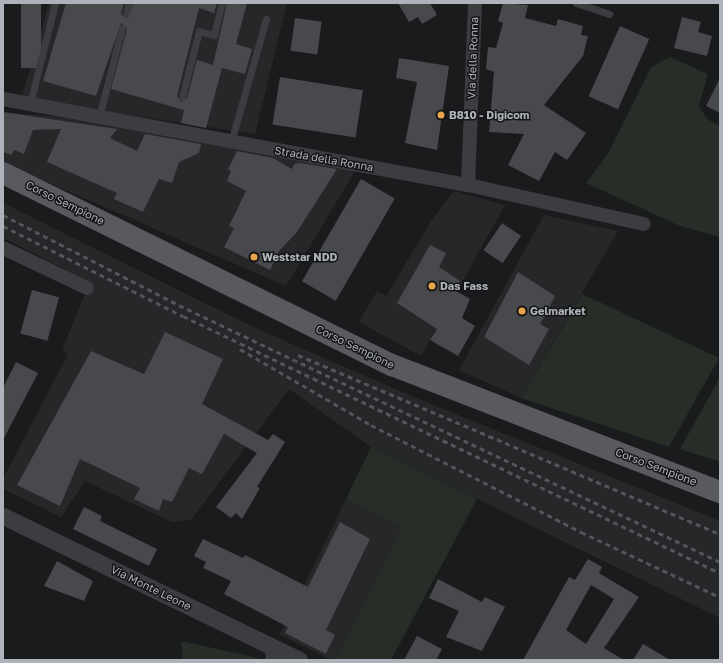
<!DOCTYPE html>
<style>
body{margin:0}
#map{position:relative;width:723px;height:663px;overflow:hidden;background:#1a1b1c;font-family:"Golos Text",sans-serif}
div>[style]{position:absolute}
.built>*{inset:0;background:#262729;transform-origin:0 0}
.green>*{inset:0;background:#262e27}
.building>*{inset:0;background:#47494c;transform-origin:0 0}
.service>*{height:7px;margin:-3.5px;padding:0 3.5px;transform-origin:3.5px;border-radius:3.5px;background:#3c3d41}
.minor>*{height:14px;margin:-7px;padding:0 7px;transform-origin:7px;border-radius:7px;background:#3c3d41}
.tertiary>*{height:17px;margin:-8.5px;padding:0 8.5px;transform-origin:8.5px;border-radius:8.5px;background:#3c3d41}
.primary>*{height:22px;margin:-11px;padding:0 11px;transform-origin:11px;border-radius:11px;background:#585a60}
.rail>*{height:3px;margin-top:-1.5px;transform-origin:0;background:repeating-linear-gradient(90deg,#53555a 0 5px,transparent 0 9px)}
.dots>*{width:11px;height:11px;translate:-50% -50%;box-sizing:border-box;border:2px solid #151517;border-radius:50%}
span{translate:-50% -50%;white-space:nowrap;text-align:center;line-height:1.15;-webkit-text-stroke:3px #151517;paint-order:stroke}
.street-label{font-size:11px;color:#aeb3bb}
.poi-label{font-size:11px;color:#aeb3bb;font-weight:700}
.left{translate:0 -50%;text-align:left}
.frame{position:absolute;inset:0;border:4px solid #aeb3bb;pointer-events:none}
</style>
<div id="map">
<div class="built">
<div style="clip-path:polygon(49px 3px,287px 3px,255px 134px,21px 99px)"></div>
<div style="clip-path:polygon(3px 112px,66px 118px,355px 171px,286px 286px,3px 163px)"></div>
<div style="clip-path:polygon(454px 191px,505px 205px,421px 356px,359px 322px,377px 291px,386px 296px,431px 221px)"></div>
<div style="clip-path:polygon(3px 203px,255px 328px,409px 395px,720px 521px,720px 618px,371px 447px,289px 389px,191px 520px,172px 522px,85px 481px,61px 517px,3px 489px,3px 479px,68px 354px,62px 350px,90px 282px,3px 238px)"></div>
<div style="clip-path:polygon(544px 215px,618px 231px,521px 398px,459px 370px)"></div>
<div style="left:346px;top:499px;width:64px;height:151px;rotate:26deg"></div>
</div>
<div class="green">
<div style="clip-path:polygon(670px 57px,708px 74px,699px 106px,707px 119px,720px 126px,720px 237px,680px 226px,586px 183px,607px 155px,651px 67px)"></div>
<div style="clip-path:polygon(582px 294px,719px 358px,669px 447px,521px 398px)"></div>
<div style="clip-path:polygon(720px 377px,720px 462px,680px 449px)"></div>
<div style="clip-path:polygon(371px 447px,477px 499px,391px 660px,341px 660px,338px 658px,402px 527px,346px 499px)"></div>
<div style="clip-path:polygon(181px 641px,258px 658px,259px 660px,183px 660px)"></div>
</div>
<div class="building">
<div style="left:21px;top:3px;width:20px;height:65px"></div>
<div style="clip-path:polygon(66px 3px,124px 3px,121px 14px,127px 18px,134px 3px,217px 3px,214px 13px,199px 8px,177px 96px,181px 102px,187px 98px,197px 60px,213px 65px,227px 3px,247px 3px,236px 44px,252px 49px,245px 74px,222px 68px,206px 128px,181px 123px,184px 110px,111px 89px,127px 29px,121px 23px,96px 96px,43px 81px)"></div>
<div style="clip-path:polygon(398px 3px,430px 3px,437px 15px,422px 24px,418px 17px,409px 22px)"></div>
<div style="clip-path:polygon(503px 3px,528px 5px,525px 18px,556px 26px,558px 19px,583px 26px,581px 35px,588px 36px,583px 56px,544px 105px,586px 133px,567px 160px,555px 152px,539px 181px,508px 165px,524px 134px,489px 132px,494px 72px,486px 69px,488px 47px,496px 48px,503px 23px,498px 21px)"></div>
<div style="clip-path:polygon(682px 17px,701px 22px,698px 32px,712px 36px,707px 56px,674px 48px)"></div>
<div style="left:295px;top:18px;width:27px;height:33px;rotate:8deg"></div>
<div style="left:620px;top:26px;width:32px;height:77px;rotate:24deg"></div>
<div style="clip-path:polygon(399px 58px,449px 66px,437px 150px,405px 143px,417px 82px,396px 78px)"></div>
<div style="left:280px;top:77px;width:84px;height:48px;rotate:9deg"></div>
<div style="clip-path:polygon(720px 78px,720px 113px,706px 106px)"></div>
<div style="clip-path:polygon(3px 112px,117px 129px,110px 138px,137px 151px,145px 134px,201px 144px,199px 153px,179px 162px,172px 183px,159px 179px,143px 212px,114px 199px,117px 193px,47px 162px,61px 129px,33px 130px,24px 154px,14px 150px,12px 155px,3px 152px)"></div>
<div style="clip-path:polygon(237px 151px,273px 158px,292px 169px,294px 164px,300px 163px,337px 169px,297px 232px,279px 251px,270px 270px,224px 247px,234px 228px,229px 226px,246px 191px,227px 181px,231px 171px,228px 169px)"></div>
<div style="left:361px;top:179px;width:39px;height:118px;rotate:30deg"></div>
<div style="left:502px;top:223px;width:23px;height:33px;rotate:34deg"></div>
<div style="clip-path:polygon(430px 245px,446px 253px,439px 267px,460px 281px,456px 291px,470px 299px,462px 318px,475px 326px,458px 356px,430px 340px,437px 329px,397px 303px)"></div>
<div style="clip-path:polygon(518px 272px,555px 296px,540px 324px,549px 329px,529px 365px,484px 337px)"></div>
<div style="left:32px;top:290px;width:28px;height:45px;rotate:15deg"></div>
<div style="clip-path:polygon(165px 332px,223px 359px,202px 404px,268px 440px,273px 434px,285px 442px,257px 487px,260px 488px,242px 519px,236px 513px,231px 518px,216px 507px,257px 453px,224px 434px,202px 474px,189px 468px,172px 502px,163px 499px,159px 511px,134px 499px,140px 488px,80px 459px,60px 506px,17px 485px,91px 351px,144px 374px)"></div>
<div style="clip-path:polygon(16px 362px,38px 373px,3px 440px,3px 388px)"></div>
<div style="clip-path:polygon(84px 507px,102px 516px,100px 521px,157px 549px,149px 566px,73px 529px)"></div>
<div style="clip-path:polygon(340px 522px,370px 539px,326px 630px,335px 635px,326px 654px,285px 633px,288px 627px,224px 594px,231px 581px,203px 568px,206px 562px,194px 556px,203px 539px,243px 558px,245px 555px,308px 587px)"></div>
<div style="clip-path:polygon(evenodd,588px 559px,602px 567px,599px 573px,639px 597px,604px 648px,624px 660px,523px 660px,569px 577px,575px 580px,588px 559px,591px 585px,614px 599px,586px 644px,566px 630px,591px 585px)"></div>
<div style="clip-path:polygon(57px 561px,93px 581px,84px 601px,44px 586px)"></div>
<div style="clip-path:polygon(438px 579px,482px 602px,485px 597px,505px 607px,482px 651px,446px 637px,459px 611px,429px 598px)"></div>
<div style="clip-path:polygon(417px 636px,442px 649px,436px 660px,404px 660px)"></div>
<div style="clip-path:polygon(643px 644px,670px 660px,633px 660px)"></div>
</div>
<div class="service">
<div style="left:576px;top:3px;width:35px;rotate:18deg"></div>
<div style="left:126px;top:13px;width:10px;rotate:-73deg"></div>
<div style="left:182px;top:97px;width:68px;rotate:-75.6deg"></div>
<div style="left:199px;top:31px;width:16px;rotate:15deg"></div>
<div style="left:214px;top:35px;width:33px;rotate:-76deg"></div>
<div style="left:30px;top:104px;width:104px;rotate:-76.1deg"></div>
<div style="left:99px;top:117px;width:92px;rotate:-75.5deg"></div>
<div style="left:231px;top:142px;width:128px;rotate:-74.1deg"></div>
</div>
<div class="minor">
<div style="left:3px;top:99px;width:473px;rotate:10.5deg"></div>
<div style="left:468px;top:185px;width:180px;rotate:12.5deg"></div>
<div style="left:468px;top:185px;width:182px;rotate:-87.8deg"></div>
<div style="left:3px;top:248px;width:93px;rotate:25.5deg"></div>
<div style="left:272px;top:647px;width:13px;rotate:86deg"></div>
</div>
<div class="tertiary">
<div style="left:3px;top:516px;width:329px;rotate:25.9deg"></div>
</div>
<div class="primary">
<div style="left:3px;top:173px;width:434px;rotate:26.3deg"></div>
<div style="left:392px;top:365px;width:352px;rotate:21.2deg"></div>
</div>
<div class="rail">
<div style="left:3px;top:215px;width:207px;rotate:27.1deg"></div>
<div style="left:187px;top:309px;width:590px;rotate:25.39deg"></div>
<div style="left:3px;top:226px;width:201px;rotate:26.6deg"></div>
<div style="left:183px;top:316px;width:595px;rotate:25.58deg"></div>
<div style="left:240px;top:349px;width:151px;rotate:30.1deg"></div>
<div style="left:371px;top:425px;width:236px;rotate:27deg"></div>
<div style="left:581px;top:532px;width:153px;rotate:25.1deg"></div>
<div style="left:298px;top:355px;width:458px;rotate:23deg"></div>
</div>
<div class="dots">
<div style="left:441px;top:115px;background:#e6a649"></div>
<div style="left:254px;top:257px;background:#e6a649"></div>
<div style="left:432px;top:286px;background:#e6a649"></div>
<div style="left:522px;top:311px;background:#e6a649"></div>
</div>
<div class="street-label">
<span style="left:473px;top:58px;rotate:-88deg">Via della Ronna</span>
<span style="left:324px;top:159px;rotate:10deg">Strada della Ronna</span>
<span style="left:65px;top:203px;rotate:26deg">Corso Sempione</span>
<span style="left:355px;top:347px;rotate:26deg">Corso Sempione</span>
<span style="left:656px;top:467px;rotate:21deg">Corso Sempione</span>
<span style="left:151px;top:588px;rotate:26deg">Via Monte Leone</span>
</div>
<div class="poi-label">
<span class="left" style="left:449px;top:115px">B810 - Digicom</span>
<span class="left" style="left:262px;top:257px">Weststar NDD</span>
<span class="left" style="left:440px;top:286px">Das Fass</span>
<span class="left" style="left:530px;top:311px">Gelmarket</span>
</div>
<div class="frame"></div>
</div>
